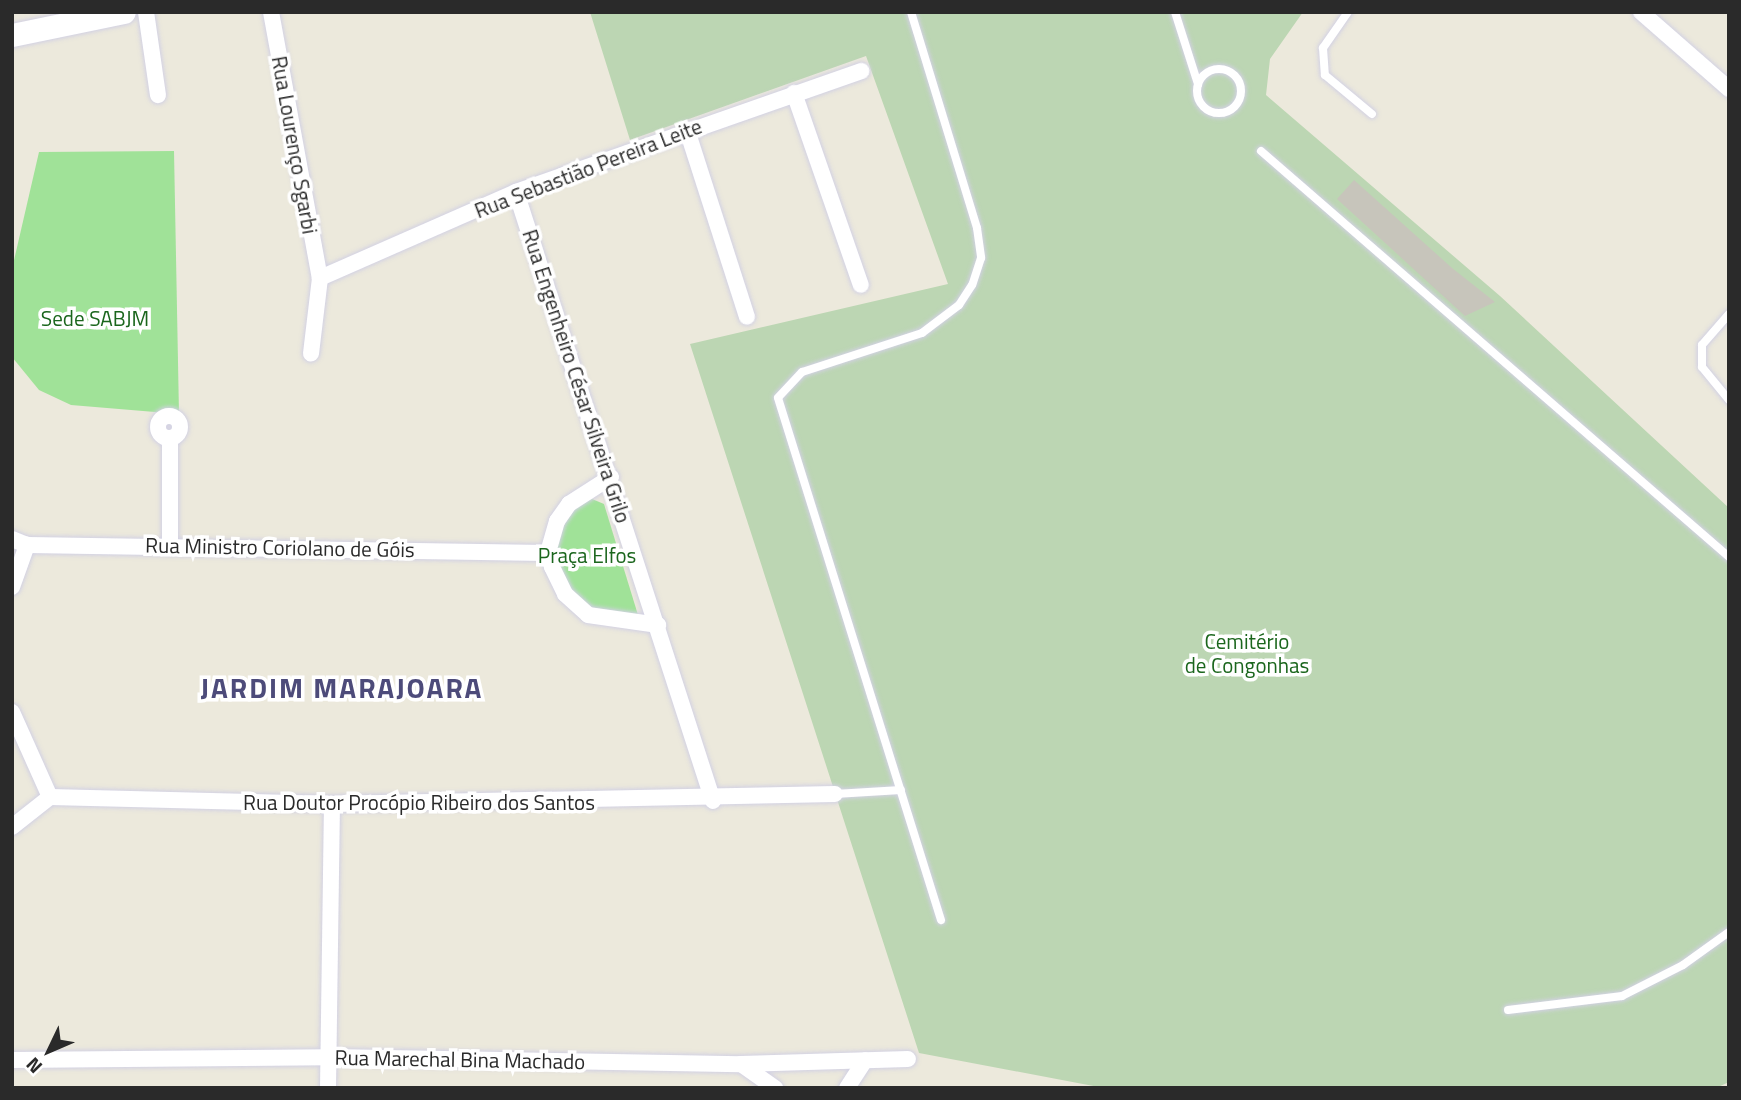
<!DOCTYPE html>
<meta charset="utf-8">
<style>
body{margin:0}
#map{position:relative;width:1741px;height:1100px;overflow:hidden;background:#ece9dc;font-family:"Titillium Web",sans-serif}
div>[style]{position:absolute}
.green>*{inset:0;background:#a0e298}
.cemetery>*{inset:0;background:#bcd6b3}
.building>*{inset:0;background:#c7c5bb}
.roads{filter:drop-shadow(0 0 2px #d2d1e3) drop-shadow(0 0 2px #d2d1e3)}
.lane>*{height:8px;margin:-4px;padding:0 4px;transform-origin:4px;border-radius:4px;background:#fff}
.lane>.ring{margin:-4px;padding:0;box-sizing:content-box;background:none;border:8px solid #fff;border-radius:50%}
.street>*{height:16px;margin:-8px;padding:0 8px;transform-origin:8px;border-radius:8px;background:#fff}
.street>.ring{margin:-8px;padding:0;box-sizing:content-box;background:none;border:16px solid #fff;border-radius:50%}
.secondary>*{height:23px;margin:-11.5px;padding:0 11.5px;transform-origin:11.5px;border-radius:11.5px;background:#fff}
span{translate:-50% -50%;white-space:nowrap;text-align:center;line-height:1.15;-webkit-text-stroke:7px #fff;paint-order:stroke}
.street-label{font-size:21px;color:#2a2a2a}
.park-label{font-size:21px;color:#1b661d}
.district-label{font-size:28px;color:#4d4b7a;font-weight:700;letter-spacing:2px}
.frame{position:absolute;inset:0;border:14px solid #2a2a2a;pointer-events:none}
.north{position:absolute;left:14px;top:1016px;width:70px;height:70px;-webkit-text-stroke:5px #fff;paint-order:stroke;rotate:226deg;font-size:19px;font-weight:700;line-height:28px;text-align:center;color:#2a2a2a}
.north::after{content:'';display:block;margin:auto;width:24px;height:32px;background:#2a2a2a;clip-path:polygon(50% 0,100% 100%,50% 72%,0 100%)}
</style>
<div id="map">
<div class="green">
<div style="clip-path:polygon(174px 151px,179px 414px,71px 405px,39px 390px,12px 357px,12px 269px,39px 152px)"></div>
<div style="clip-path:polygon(592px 499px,604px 504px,638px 615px,583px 606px,567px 591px,555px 541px,578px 502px)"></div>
</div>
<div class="cemetery">
<div style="clip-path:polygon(590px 12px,1303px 12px,1270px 59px,1266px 95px,1500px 296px,1729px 508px,1729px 1082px,1716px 1088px,1104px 1088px,919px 1053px,690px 344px,948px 284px,866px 56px,630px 140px)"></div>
</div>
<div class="building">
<div style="clip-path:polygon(1354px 180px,1452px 268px,1495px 302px,1465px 316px,1337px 199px)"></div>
</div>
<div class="roads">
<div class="lane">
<div style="left:911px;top:12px;width:226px;rotate:73deg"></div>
<div style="left:977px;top:228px;width:30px;rotate:82deg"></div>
<div style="left:981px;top:258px;width:28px;rotate:108deg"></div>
<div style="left:972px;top:285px;width:24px;rotate:123deg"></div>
<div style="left:959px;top:305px;width:46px;rotate:142.9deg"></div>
<div style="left:922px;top:333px;width:126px;rotate:162deg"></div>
<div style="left:802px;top:372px;width:35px;rotate:133deg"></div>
<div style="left:778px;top:398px;width:547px;rotate:72.66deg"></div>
<div style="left:1175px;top:12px;width:76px;rotate:72.3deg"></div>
<div style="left:1348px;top:12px;width:44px;rotate:124.8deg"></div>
<div style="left:1323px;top:48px;width:27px;rotate:86deg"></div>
<div style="left:1325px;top:75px;width:61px;rotate:39.7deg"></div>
<div class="ring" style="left:1197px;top:69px;width:36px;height:36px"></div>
<div style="left:1261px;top:151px;width:620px;rotate:40.94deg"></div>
<div style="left:1729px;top:314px;width:41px;rotate:131.1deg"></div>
<div style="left:1702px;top:345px;width:22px;rotate:90deg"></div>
<div style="left:1702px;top:367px;width:43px;rotate:50.7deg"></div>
<div style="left:835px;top:794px;width:66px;rotate:-3.5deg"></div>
<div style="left:1508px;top:1010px;width:115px;rotate:-7deg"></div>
<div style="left:1622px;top:996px;width:68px;rotate:-26.9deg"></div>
<div style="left:1683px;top:965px;width:57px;rotate:-35.7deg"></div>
</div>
<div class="street">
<div style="left:146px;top:12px;width:84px;rotate:81.8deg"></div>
<div style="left:271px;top:12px;width:270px;rotate:79.6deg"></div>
<div style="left:320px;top:278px;width:76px;rotate:96.8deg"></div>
<div style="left:1641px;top:12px;width:117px;rotate:41.2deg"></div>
<div style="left:794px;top:93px;width:203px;rotate:70.8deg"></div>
<div style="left:687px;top:130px;width:196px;rotate:72.2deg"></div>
<div style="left:516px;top:192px;width:640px;rotate:72.07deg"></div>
<div style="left:320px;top:278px;width:214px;rotate:-23.7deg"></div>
<div style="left:516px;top:192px;width:366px;rotate:-19.3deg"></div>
<div class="ring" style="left:158px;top:416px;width:6px;height:6px"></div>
<div style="left:611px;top:477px;width:50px;rotate:147.3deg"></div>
<div style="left:569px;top:504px;width:21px;rotate:125deg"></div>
<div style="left:557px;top:521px;width:33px;rotate:106deg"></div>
<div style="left:548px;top:553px;width:15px;rotate:74deg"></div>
<div style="left:552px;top:567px;width:30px;rotate:64deg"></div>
<div style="left:565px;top:594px;width:31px;rotate:42deg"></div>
<div style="left:588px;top:615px;width:71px;rotate:8.1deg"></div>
<div style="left:12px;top:539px;width:16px;rotate:22deg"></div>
<div style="left:27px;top:545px;width:521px;rotate:0.88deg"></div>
<div style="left:170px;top:545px;width:107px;rotate:-90deg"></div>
<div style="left:12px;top:587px;width:45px;rotate:-70.3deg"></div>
<div style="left:12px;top:712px;width:93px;rotate:65.9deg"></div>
<div style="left:12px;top:827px;width:48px;rotate:-38.3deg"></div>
<div style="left:50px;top:797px;width:282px;rotate:1.4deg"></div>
<div style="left:332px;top:804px;width:503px;rotate:-1.14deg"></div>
<div style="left:12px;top:1060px;width:317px;rotate:-0.5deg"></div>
<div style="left:329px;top:1057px;width:412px;rotate:1deg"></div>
<div style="left:741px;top:1064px;width:167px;rotate:-1.7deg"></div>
<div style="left:741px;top:1064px;width:42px;rotate:35.2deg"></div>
<div style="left:328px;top:1088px;width:284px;rotate:-89.2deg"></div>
<div style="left:847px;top:1088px;width:33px;rotate:-57deg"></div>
</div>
<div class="secondary">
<div style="left:12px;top:35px;width:114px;rotate:-11.6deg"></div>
</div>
</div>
<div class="street-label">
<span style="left:295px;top:145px;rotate:80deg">Rua Lourenço Sgarbi</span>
<span style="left:588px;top:168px;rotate:-21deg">Rua Sebastião Pereira Leite</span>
<span style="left:577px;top:376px;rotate:72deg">Rua Engenheiro César Silveira Grilo</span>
<span style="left:280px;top:547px;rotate:1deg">Rua Ministro Coriolano de Góis</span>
<span style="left:419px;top:802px">Rua Doutor Procópio Ribeiro dos Santos</span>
<span style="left:460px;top:1059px;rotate:1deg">Rua Marechal Bina Machado</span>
</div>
<div class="park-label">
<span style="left:95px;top:318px">Sede SABJM</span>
<span style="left:587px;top:555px">Praça Elfos</span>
<span style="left:1247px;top:653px">Cemitério<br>de Congonhas</span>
</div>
<div class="district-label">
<span style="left:342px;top:688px">JARDIM MARAJOARA</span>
</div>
<div class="frame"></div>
<div class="north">N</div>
</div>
